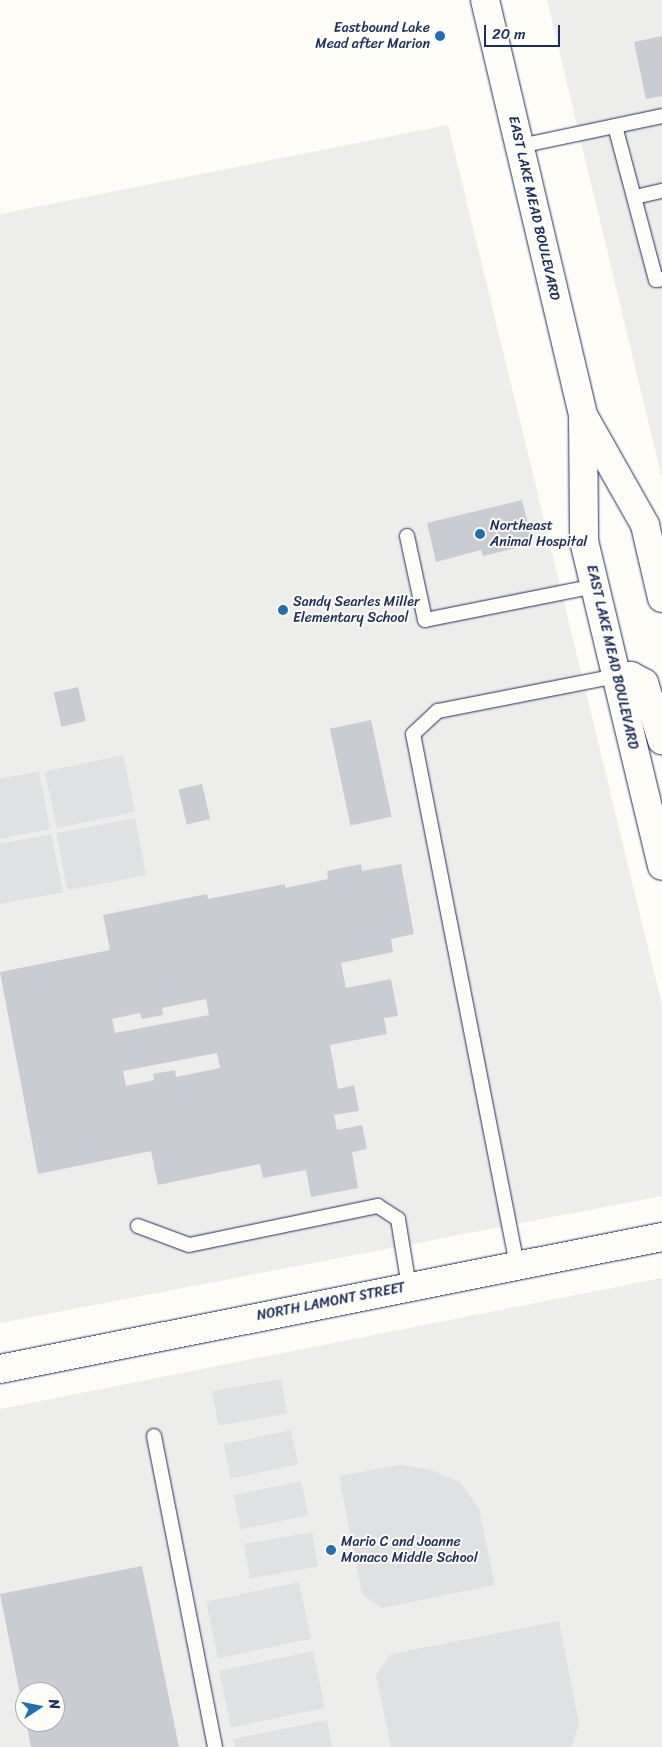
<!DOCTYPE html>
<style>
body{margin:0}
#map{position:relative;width:662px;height:1747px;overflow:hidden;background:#fdfcf7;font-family:Sriracha,sans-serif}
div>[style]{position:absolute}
.built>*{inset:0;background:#edeeec}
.green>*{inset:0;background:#e0e1e3;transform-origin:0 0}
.building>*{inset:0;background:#c9ccd3;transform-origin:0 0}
.roads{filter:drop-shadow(0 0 1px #1b2f5e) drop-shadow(0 0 1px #1b2f5e)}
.service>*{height:14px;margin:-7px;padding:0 7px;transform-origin:7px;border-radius:7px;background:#fdfcf7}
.tertiary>*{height:28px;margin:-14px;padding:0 14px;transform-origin:14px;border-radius:14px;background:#fdfcf7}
.primary>*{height:28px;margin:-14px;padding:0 14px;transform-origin:14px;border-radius:14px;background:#fdfcf7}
.dots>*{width:14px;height:14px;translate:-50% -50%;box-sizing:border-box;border:2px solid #fdfcf7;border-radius:50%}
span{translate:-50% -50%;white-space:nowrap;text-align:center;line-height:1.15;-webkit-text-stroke:4px #fdfcf7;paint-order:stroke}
.poi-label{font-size:14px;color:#1b2f5e}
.right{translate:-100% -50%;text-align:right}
.left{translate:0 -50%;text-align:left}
.street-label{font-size:14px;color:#1b2f5e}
.north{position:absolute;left:15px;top:1682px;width:50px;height:50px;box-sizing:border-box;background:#fdfcf7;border:1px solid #a3aaba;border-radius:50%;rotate:79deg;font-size:14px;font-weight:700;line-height:20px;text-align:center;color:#1b2f5e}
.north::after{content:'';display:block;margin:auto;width:18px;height:22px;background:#1f6fb2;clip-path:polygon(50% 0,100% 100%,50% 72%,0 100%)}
.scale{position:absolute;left:484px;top:25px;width:76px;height:22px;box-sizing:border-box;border:2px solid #1b2f5e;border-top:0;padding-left:6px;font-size:15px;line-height:18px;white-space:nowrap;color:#1b2f5e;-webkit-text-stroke:4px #fdfcf7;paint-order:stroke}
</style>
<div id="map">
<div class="built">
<div style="clip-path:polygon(547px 0,662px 0,662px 479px)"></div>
<div style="clip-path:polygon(448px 125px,662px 1005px,662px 1196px,0 1323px,0 214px)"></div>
<div style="clip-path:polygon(evenodd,662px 1278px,662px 1747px,0 1747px,0 1409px,662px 1278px,25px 1692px,55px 1692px,55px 1722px,25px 1722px,25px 1692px)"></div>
</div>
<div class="green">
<div style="left:123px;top:755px;width:58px;height:80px;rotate:78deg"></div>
<div style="clip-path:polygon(39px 771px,50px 829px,0 839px,0 779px)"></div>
<div style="left:135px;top:818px;width:58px;height:80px;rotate:79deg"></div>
<div style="clip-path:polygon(51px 834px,63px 892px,0 904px,0 844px)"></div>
<div style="left:281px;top:1379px;width:35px;height:70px;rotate:80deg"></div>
<div style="left:291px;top:1430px;width:35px;height:69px;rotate:78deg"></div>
<div style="clip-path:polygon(399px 1465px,429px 1469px,460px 1482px,479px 1509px,495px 1585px,382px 1608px,362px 1594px,339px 1476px)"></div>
<div style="left:301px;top:1481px;width:35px;height:69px;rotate:78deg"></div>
<div style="left:312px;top:1532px;width:35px;height:69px;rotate:80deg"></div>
<div style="left:299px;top:1582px;width:58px;height:95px;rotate:78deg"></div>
<div style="clip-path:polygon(559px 1621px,579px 1724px,571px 1747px,391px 1747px,376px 1675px,391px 1654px)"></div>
<div style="left:313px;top:1651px;width:58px;height:96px;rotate:78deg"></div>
<div style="clip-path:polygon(327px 1720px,332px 1747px,235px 1747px,233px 1739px)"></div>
</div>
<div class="building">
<div style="clip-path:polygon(662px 36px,662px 96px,646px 99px,634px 42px)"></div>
<div style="clip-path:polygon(522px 500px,533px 544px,483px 556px,481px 550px,436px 562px,427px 523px)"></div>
<div style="left:78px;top:687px;width:35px;height:25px;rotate:77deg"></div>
<div style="left:371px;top:720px;width:99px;height:42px;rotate:78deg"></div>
<div style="left:202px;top:784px;width:36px;height:24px;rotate:77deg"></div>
<div style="clip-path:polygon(evenodd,361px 864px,362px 871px,401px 864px,414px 934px,391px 939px,393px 952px,341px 963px,346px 988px,391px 979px,398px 1016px,384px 1018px,387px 1034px,330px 1045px,338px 1089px,354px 1085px,359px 1111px,334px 1115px,337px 1130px,362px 1125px,367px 1149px,352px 1152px,358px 1188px,311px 1197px,306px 1170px,263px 1178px,260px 1164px,158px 1185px,151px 1151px,38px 1174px,0 972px,110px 950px,103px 915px,207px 894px,208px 899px,285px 884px,285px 888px,328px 879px,327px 871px,361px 864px,206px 999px,209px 1015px,115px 1033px,112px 1019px,140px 1013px,142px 1019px,163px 1015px,162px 1008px,206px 999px,361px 864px,217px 1053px,220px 1068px,176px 1077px,175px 1070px,153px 1074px,154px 1080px,126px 1086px,123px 1071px,217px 1053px)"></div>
<div style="clip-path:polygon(142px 1566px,179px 1747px,31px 1747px,26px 1722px,55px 1722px,55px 1692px,25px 1692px,24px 1714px,0 1594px)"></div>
</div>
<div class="roads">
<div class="service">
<div style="left:615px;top:126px;width:159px;rotate:75.1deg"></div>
<div style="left:656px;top:280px;width:6px;rotate:-9deg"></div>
<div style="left:520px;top:146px;width:145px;rotate:-11.9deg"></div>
<div style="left:635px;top:197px;width:28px;rotate:-13deg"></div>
<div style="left:407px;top:536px;width:86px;rotate:77.9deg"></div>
<div style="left:425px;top:620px;width:173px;rotate:-11.3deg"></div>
<div style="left:138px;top:1226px;width:54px;rotate:20.4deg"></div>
<div style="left:189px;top:1245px;width:193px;rotate:-11.7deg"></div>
<div style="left:378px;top:1206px;width:24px;rotate:33deg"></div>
<div style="left:398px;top:1219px;width:69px;rotate:80.8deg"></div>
<div style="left:517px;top:1265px;width:541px;rotate:-101.08deg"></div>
<div style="left:413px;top:734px;width:34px;rotate:-43deg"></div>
<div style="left:438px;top:711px;width:182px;rotate:-11.1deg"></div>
<div style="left:154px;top:1436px;width:317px;rotate:78.9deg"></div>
</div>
<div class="tertiary">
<div style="left:0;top:1369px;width:675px;rotate:-11.28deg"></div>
</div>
<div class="primary">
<div style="left:485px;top:0;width:427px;rotate:76.7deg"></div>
<div style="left:583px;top:416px;width:125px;rotate:89.5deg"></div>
<div style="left:584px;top:541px;width:334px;rotate:76.5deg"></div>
<div style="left:584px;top:417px;width:124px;rotate:60.5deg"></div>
<div style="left:645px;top:525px;width:75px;rotate:76.9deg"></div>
<div style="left:617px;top:676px;width:14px"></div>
<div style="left:631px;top:676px;width:15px;rotate:28deg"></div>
<div style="left:644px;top:683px;width:60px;rotate:72.5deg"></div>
</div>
</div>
<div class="dots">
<div style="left:440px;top:36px;background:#1f6fb2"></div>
<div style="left:480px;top:534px;background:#1f6fb2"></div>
<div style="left:283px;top:610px;background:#1f6fb2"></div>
<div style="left:331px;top:1550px;background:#1f6fb2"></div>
</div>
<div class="poi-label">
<span class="right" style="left:430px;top:36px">Eastbound Lake<br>Mead after Marion</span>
<span class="left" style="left:490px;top:534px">Northeast<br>Animal Hospital</span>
<span class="left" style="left:293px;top:610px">Sandy Searles Miller<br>Elementary School</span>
<span class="left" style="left:341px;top:1550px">Mario C and Joanne<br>Monaco Middle School</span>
</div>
<div class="street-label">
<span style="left:534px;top:208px;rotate:77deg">EAST LAKE MEAD BOULEVARD</span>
<span style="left:612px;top:657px;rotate:77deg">EAST LAKE MEAD BOULEVARD</span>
<span style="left:331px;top:1302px;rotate:-11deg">NORTH LAMONT STREET</span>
</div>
<div class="north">N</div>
<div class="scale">20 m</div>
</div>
